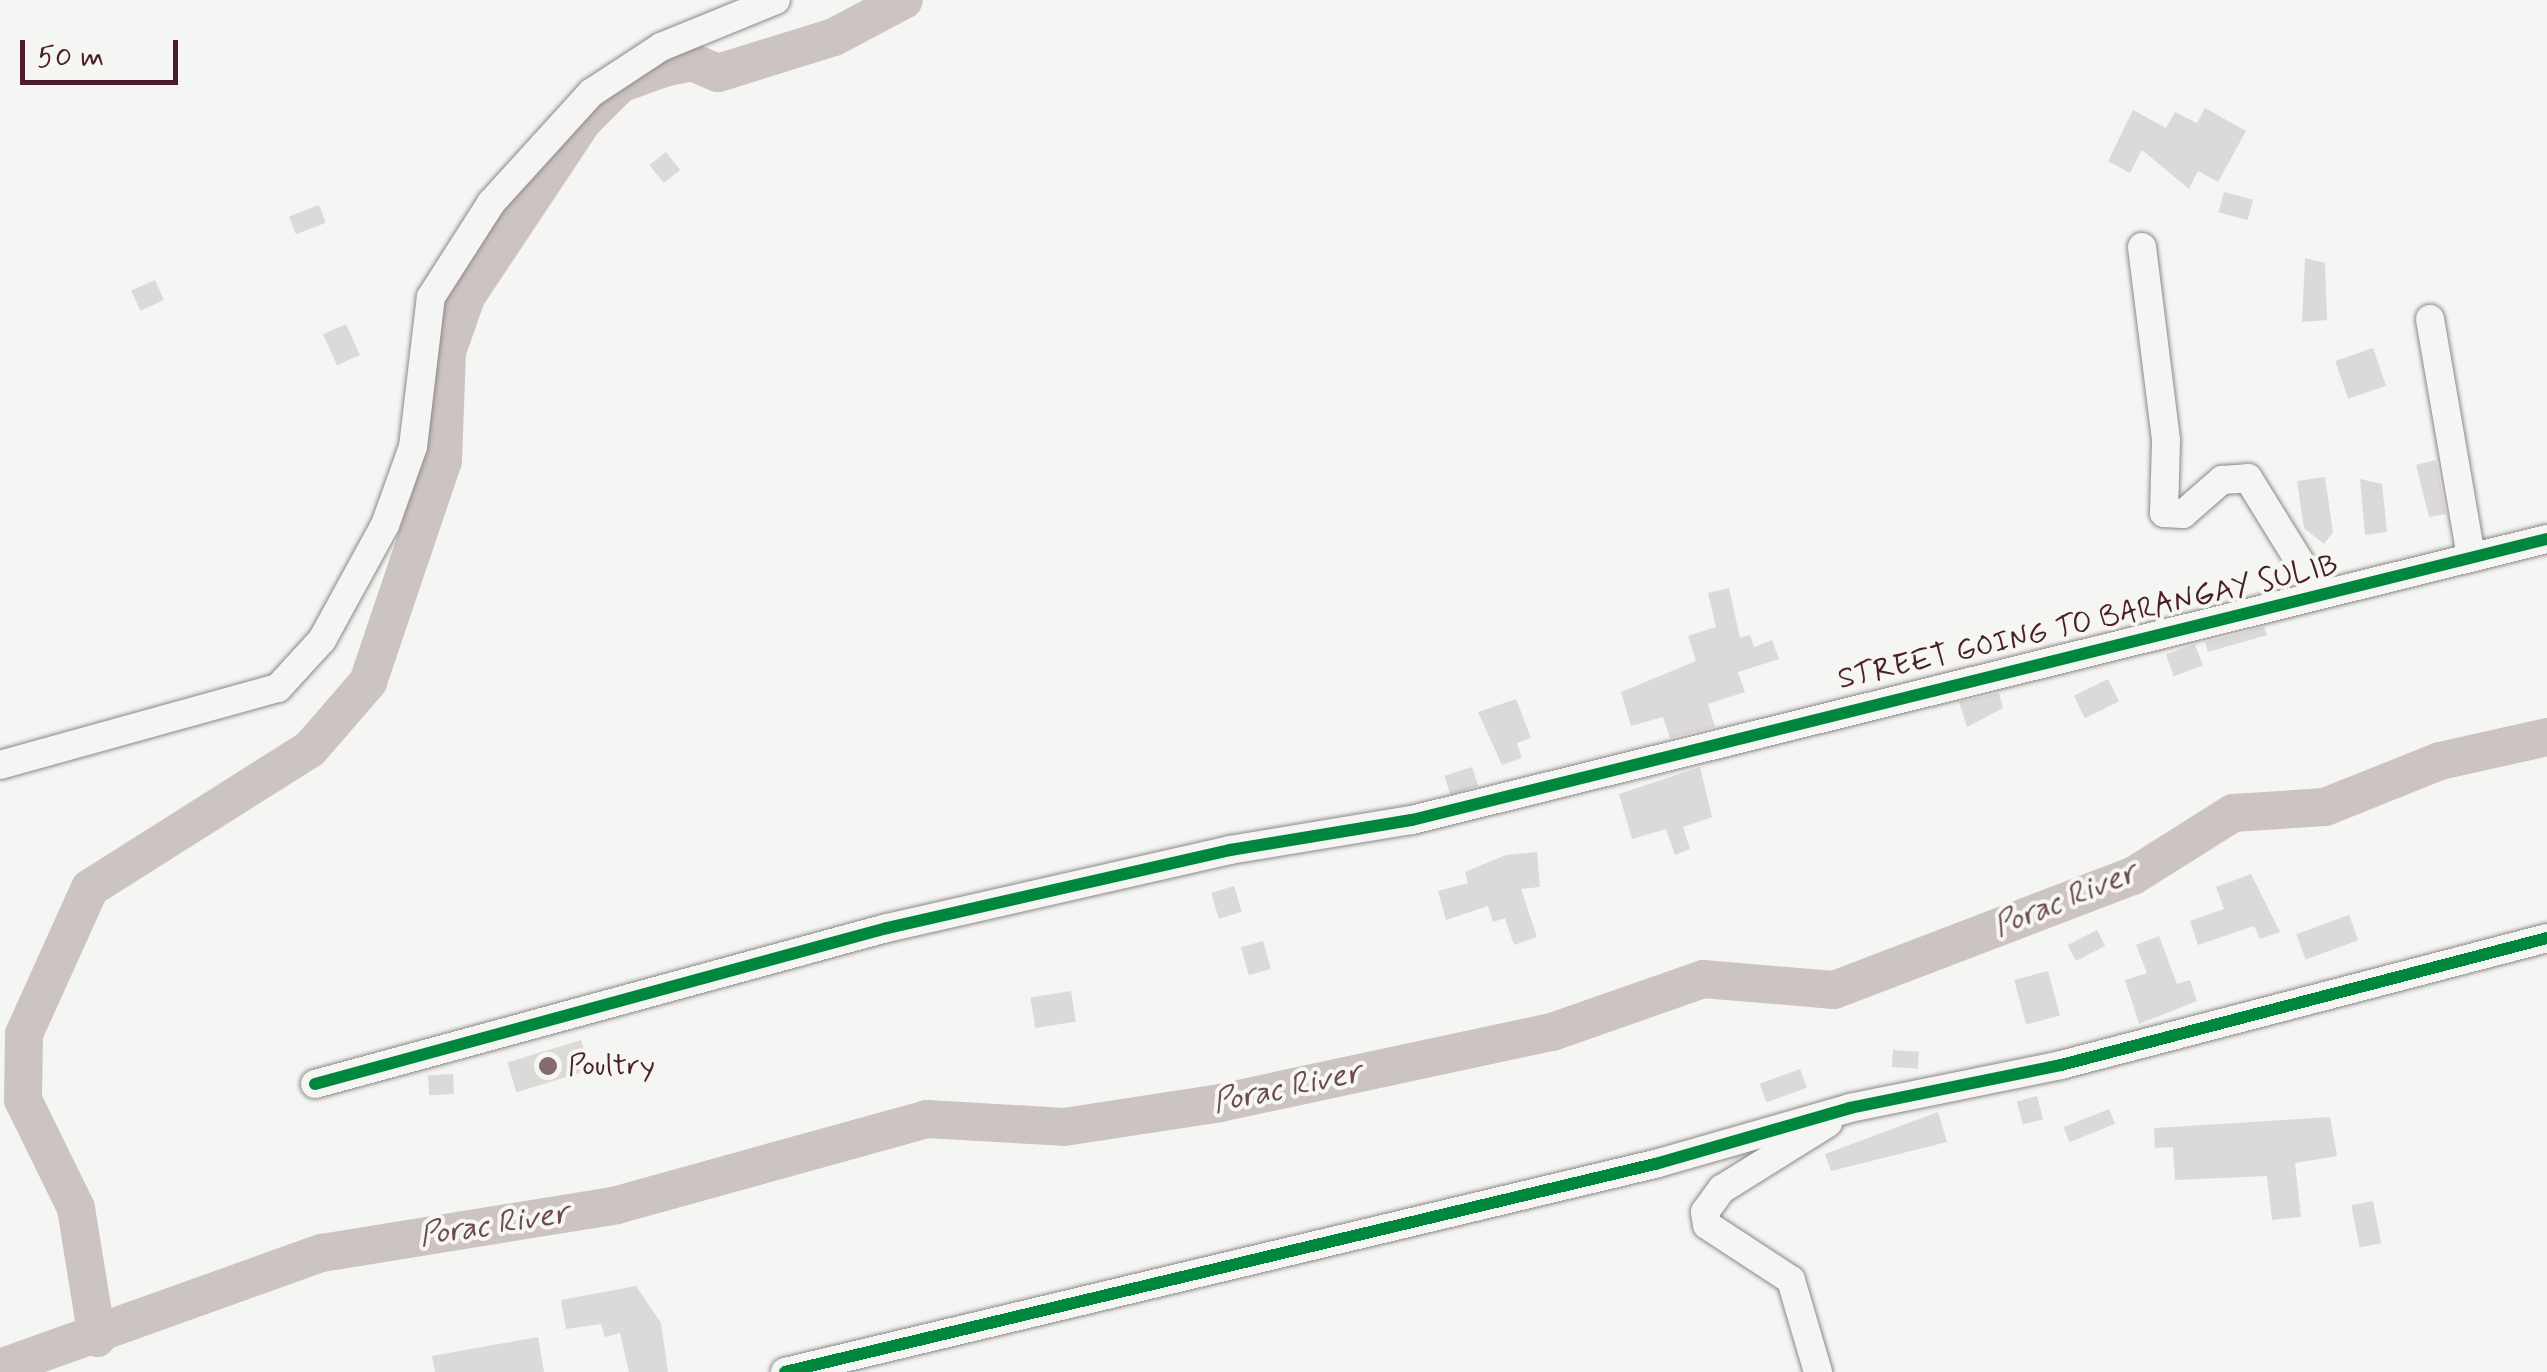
<!DOCTYPE html>
<style>
body{margin:0}
#map{position:relative;width:2547px;height:1372px;overflow:hidden;background:#f5f5f3;font-family:Mynerve,sans-serif}
div>[style]{position:absolute}
.river>*{height:38px;margin:-19px;padding:0 19px;transform-origin:19px;border-radius:19px;background:#ccc3c3}
.building>*{inset:0;background:#dcdad9;transform-origin:0 0}
.roads{filter:drop-shadow(0 0 2px #8f8788) drop-shadow(0 0 2px #8f8788)}
.minor>*{height:28px;margin:-14px;padding:0 14px;transform-origin:14px;border-radius:14px;background:#f5f5f3}
.cycleway>*{height:12px;margin:-6px;padding:0 6px;transform-origin:6px;border-radius:6px;background:#00873e}
.dots>*{width:28px;height:28px;translate:-50% -50%;box-sizing:border-box;border:5px solid #f6f6f2;border-radius:50%}
span{translate:-50% -50%;white-space:nowrap;text-align:center;line-height:1.15;-webkit-text-stroke:8px #f6f6f2;paint-order:stroke}
.street-label{font-size:30px;color:#4a1f2b}
.poi-label{font-size:30px;color:#4a1f2b}
.left{translate:0 -50%;text-align:left}
.water-label{font-size:32px;color:#6c4a52;font-style:italic}
.scale{position:absolute;left:20px;top:40px;width:158px;height:45px;box-sizing:border-box;border:5px solid #4a1f2b;border-top:0;padding-left:12px;font-size:30px;line-height:35px;white-space:nowrap;color:#4a1f2b;-webkit-text-stroke:8px #f6f6f2;paint-order:stroke}
</style>
<div id="map">
<div class="river">
<div style="left:97px;top:1338px;width:132px;rotate:-99.2deg"></div>
<div style="left:76px;top:1208px;width:120px;rotate:-116.1deg"></div>
<div style="left:23px;top:1100px;width:66px;rotate:-89.1deg"></div>
<div style="left:24px;top:1034px;width:160px;rotate:-65.7deg"></div>
<div style="left:90px;top:888px;width:260px;rotate:-32.3deg"></div>
<div style="left:310px;top:749px;width:89px;rotate:-49.1deg"></div>
<div style="left:368px;top:682px;width:233px;rotate:-71.3deg"></div>
<div style="left:443px;top:461px;width:109px;rotate:-87.9deg"></div>
<div style="left:447px;top:352px;width:58px;rotate:-70.9deg"></div>
<div style="left:466px;top:297px;width:211px;rotate:-56.4deg"></div>
<div style="left:583px;top:121px;width:52px;rotate:-45deg"></div>
<div style="left:620px;top:84px;width:47px;rotate:-20deg"></div>
<div style="left:664px;top:68px;width:29px;rotate:-12deg"></div>
<div style="left:692px;top:62px;width:28px;rotate:23deg"></div>
<div style="left:718px;top:73px;width:121px;rotate:-17.2deg"></div>
<div style="left:834px;top:37px;width:79px;rotate:-27.9deg"></div>
<div style="left:0;top:1368px;width:342px;rotate:-19.7deg"></div>
<div style="left:322px;top:1253px;width:299px;rotate:-9.2deg"></div>
<div style="left:617px;top:1205px;width:322px;rotate:-15.5deg"></div>
<div style="left:927px;top:1119px;width:137px;rotate:3.3deg"></div>
<div style="left:1064px;top:1127px;width:158px;rotate:-8.7deg"></div>
<div style="left:1220px;top:1103px;width:340px;rotate:-12.1deg"></div>
<div style="left:1552px;top:1032px;width:160px;rotate:-19.3deg"></div>
<div style="left:1703px;top:979px;width:131px;rotate:4.8deg"></div>
<div style="left:1834px;top:990px;width:320px;rotate:-20.9deg"></div>
<div style="left:2133px;top:876px;width:118px;rotate:-32.2deg"></div>
<div style="left:2233px;top:813px;width:92px;rotate:-3.7deg"></div>
<div style="left:2325px;top:807px;width:124px;rotate:-21.8deg"></div>
<div style="left:2440px;top:761px;width:110px;rotate:-12.6deg"></div>
</div>
<div class="building">
<div style="clip-path:polygon(2205px 108px,2246px 131px,2218px 182px,2198px 171px,2189px 189px,2142px 150px,2130px 173px,2108px 161px,2133px 110px,2166px 128px,2175px 112px,2197px 123px)"></div>
<div style="left:666px;top:152px;width:23px;height:21px;rotate:52deg"></div>
<div style="left:2224px;top:192px;width:30px;height:21px;rotate:15deg"></div>
<div style="left:319px;top:205px;width:19px;height:32px;rotate:69deg"></div>
<div style="clip-path:polygon(2305px 258px,2325px 263px,2327px 320px,2302px 322px)"></div>
<div style="left:155px;top:280px;width:22px;height:26px;rotate:66deg"></div>
<div style="left:346px;top:324px;width:34px;height:25px;rotate:66deg"></div>
<div style="left:2373px;top:348px;width:40px;height:40px;rotate:71deg"></div>
<div style="clip-path:polygon(2436px 460px,2446px 514px,2429px 517px,2416px 465px)"></div>
<div style="clip-path:polygon(2325px 477px,2333px 532px,2324px 544px,2304px 528px,2297px 481px)"></div>
<div style="clip-path:polygon(2360px 479px,2382px 484px,2387px 532px,2365px 535px)"></div>
<div style="clip-path:polygon(1729px 588px,1740px 638px,1750px 635px,1754px 647px,1772px 640px,1779px 659px,1738px 672px,1745px 692px,1708px 704px,1715px 727px,1670px 738px,1663px 717px,1631px 726px,1621px 692px,1696px 661px,1688px 636px,1716px 627px,1708px 593px)"></div>
<div style="clip-path:polygon(2264px 627px,2267px 635px,2208px 652px,2205px 642px)"></div>
<div style="left:2195px;top:644px;width:23px;height:31px;rotate:70deg"></div>
<div style="left:2108px;top:679px;width:25px;height:38px;rotate:64deg"></div>
<div style="clip-path:polygon(1999px 693px,2003px 708px,1967px 727px,1959px 702px)"></div>
<div style="clip-path:polygon(1516px 699px,1531px 738px,1517px 743px,1522px 758px,1502px 765px,1478px 712px)"></div>
<div style="left:1472px;top:767px;width:20px;height:29px;rotate:72deg"></div>
<div style="clip-path:polygon(1700px 767px,1712px 817px,1683px 827px,1690px 849px,1675px 855px,1666px 829px,1632px 839px,1619px 794px)"></div>
<div style="clip-path:polygon(1537px 852px,1540px 887px,1521px 889px,1537px 937px,1514px 945px,1505px 918px,1493px 922px,1488px 906px,1446px 920px,1438px 891px,1468px 883px,1465px 872px,1506px 855px)"></div>
<div style="clip-path:polygon(2251px 874px,2280px 932px,2260px 939px,2254px 926px,2198px 945px,2190px 921px,2224px 909px,2216px 887px)"></div>
<div style="left:1234px;top:886px;width:27px;height:24px;rotate:73deg"></div>
<div style="left:2349px;top:915px;width:27px;height:56px;rotate:70deg"></div>
<div style="left:2097px;top:930px;width:18px;height:33px;rotate:63deg"></div>
<div style="clip-path:polygon(2159px 936px,2177px 984px,2190px 980px,2197px 1001px,2139px 1024px,2125px 980px,2147px 973px,2136px 945px)"></div>
<div style="left:1263px;top:941px;width:29px;height:23px;rotate:74deg"></div>
<div style="left:2048px;top:971px;width:46px;height:35px;rotate:75deg"></div>
<div style="left:1071px;top:991px;width:31px;height:41px;rotate:81deg"></div>
<div style="left:581px;top:1040px;width:31px;height:77px;rotate:73deg"></div>
<div style="left:1893px;top:1050px;width:26px;height:17px;rotate:4deg"></div>
<div style="left:1800px;top:1069px;width:20px;height:43px;rotate:70deg"></div>
<div style="left:453px;top:1074px;width:20px;height:25px;rotate:87deg"></div>
<div style="left:2037px;top:1096px;width:24px;height:21px;rotate:75deg"></div>
<div style="left:2109px;top:1109px;width:16px;height:49px;rotate:68deg"></div>
<div style="clip-path:polygon(1938px 1112px,1947px 1142px,1831px 1171px,1825px 1154px)"></div>
<div style="clip-path:polygon(2330px 1117px,2337px 1156px,2295px 1163px,2301px 1217px,2272px 1220px,2267px 1176px,2175px 1180px,2173px 1147px,2155px 1148px,2154px 1128px)"></div>
<div style="left:2373px;top:1201px;width:43px;height:22px;rotate:79deg"></div>
<div style="clip-path:polygon(636px 1286px,661px 1323px,668px 1372px,629px 1372px,620px 1333px,605px 1337px,601px 1324px,566px 1329px,561px 1300px)"></div>
<div style="clip-path:polygon(538px 1337px,544px 1372px,435px 1372px,432px 1356px)"></div>
</div>
<div class="roads">
<div class="minor">
<div style="left:2142px;top:247px;width:195px;rotate:82.9deg"></div>
<div style="left:2166px;top:441px;width:72px;rotate:91.6deg"></div>
<div style="left:2164px;top:513px;width:19px;rotate:3deg"></div>
<div style="left:2183px;top:514px;width:52px;rotate:-41.1deg"></div>
<div style="left:2222px;top:480px;width:26px;rotate:-4deg"></div>
<div style="left:2248px;top:478px;width:135px;rotate:58.3deg"></div>
<div style="left:2430px;top:319px;width:242px;rotate:80.2deg"></div>
<div style="left:0;top:765px;width:288px;rotate:-15.5deg"></div>
<div style="left:278px;top:688px;width:65px;rotate:-47.5deg"></div>
<div style="left:322px;top:640px;width:131px;rotate:-61.3deg"></div>
<div style="left:385px;top:525px;width:83px;rotate:-70.3deg"></div>
<div style="left:413px;top:447px;width:151px;rotate:-83.2deg"></div>
<div style="left:431px;top:297px;width:112px;rotate:-57.4deg"></div>
<div style="left:491px;top:203px;width:149px;rotate:-47.7deg"></div>
<div style="left:591px;top:93px;width:84px;rotate:-33.3deg"></div>
<div style="left:661px;top:47px;width:124px;rotate:-22.2deg"></div>
<div style="left:315px;top:1084px;width:593px;rotate:-15.26deg"></div>
<div style="left:887px;top:928px;width:352px;rotate:-12.8deg"></div>
<div style="left:1230px;top:850px;width:184px;rotate:-9.4deg"></div>
<div style="left:1412px;top:820px;width:1169px;rotate:-13.91deg"></div>
<div style="left:785px;top:1372px;width:895px;rotate:-13.45deg"></div>
<div style="left:1655px;top:1164px;width:203px;rotate:-16deg"></div>
<div style="left:1850px;top:1108px;width:215px;rotate:-11.5deg"></div>
<div style="left:2061px;top:1065px;width:502px;rotate:-14.64deg"></div>
<div style="left:1818px;top:1372px;width:96px;rotate:-106.4deg"></div>
<div style="left:1791px;top:1280px;width:100px;rotate:-146.8deg"></div>
<div style="left:1707px;top:1225px;width:13px;rotate:-99deg"></div>
<div style="left:1705px;top:1212px;width:29px;rotate:-54deg"></div>
<div style="left:1722px;top:1189px;width:125px;rotate:-31.9deg"></div>
</div>
</div>
<div class="cycleway">
<div style="left:315px;top:1084px;width:593px;rotate:-15.26deg"></div>
<div style="left:887px;top:928px;width:352px;rotate:-12.8deg"></div>
<div style="left:1230px;top:850px;width:184px;rotate:-9.4deg"></div>
<div style="left:1412px;top:820px;width:1169px;rotate:-13.91deg"></div>
<div style="left:785px;top:1372px;width:895px;rotate:-13.45deg"></div>
<div style="left:1655px;top:1164px;width:203px;rotate:-16deg"></div>
<div style="left:1850px;top:1108px;width:215px;rotate:-11.5deg"></div>
<div style="left:2061px;top:1065px;width:502px;rotate:-14.64deg"></div>
</div>
<div class="dots">
<div style="left:548px;top:1066px;background:#866a71"></div>
</div>
<div class="street-label">
<span style="left:2088px;top:623px;rotate:-13deg">STREET GOING TO BARANGAY SULIB</span>
</div>
<div class="poi-label">
<span class="left" style="left:568px;top:1066px">Poultry</span>
</div>
<div class="water-label">
<span style="left:2065px;top:900px;rotate:-22deg">Porac River</span>
<span style="left:1287px;top:1088px;rotate:-12deg">Porac River</span>
<span style="left:494px;top:1225px;rotate:-9deg">Porac River</span>
</div>
<div class="scale">50 m</div>
</div>
